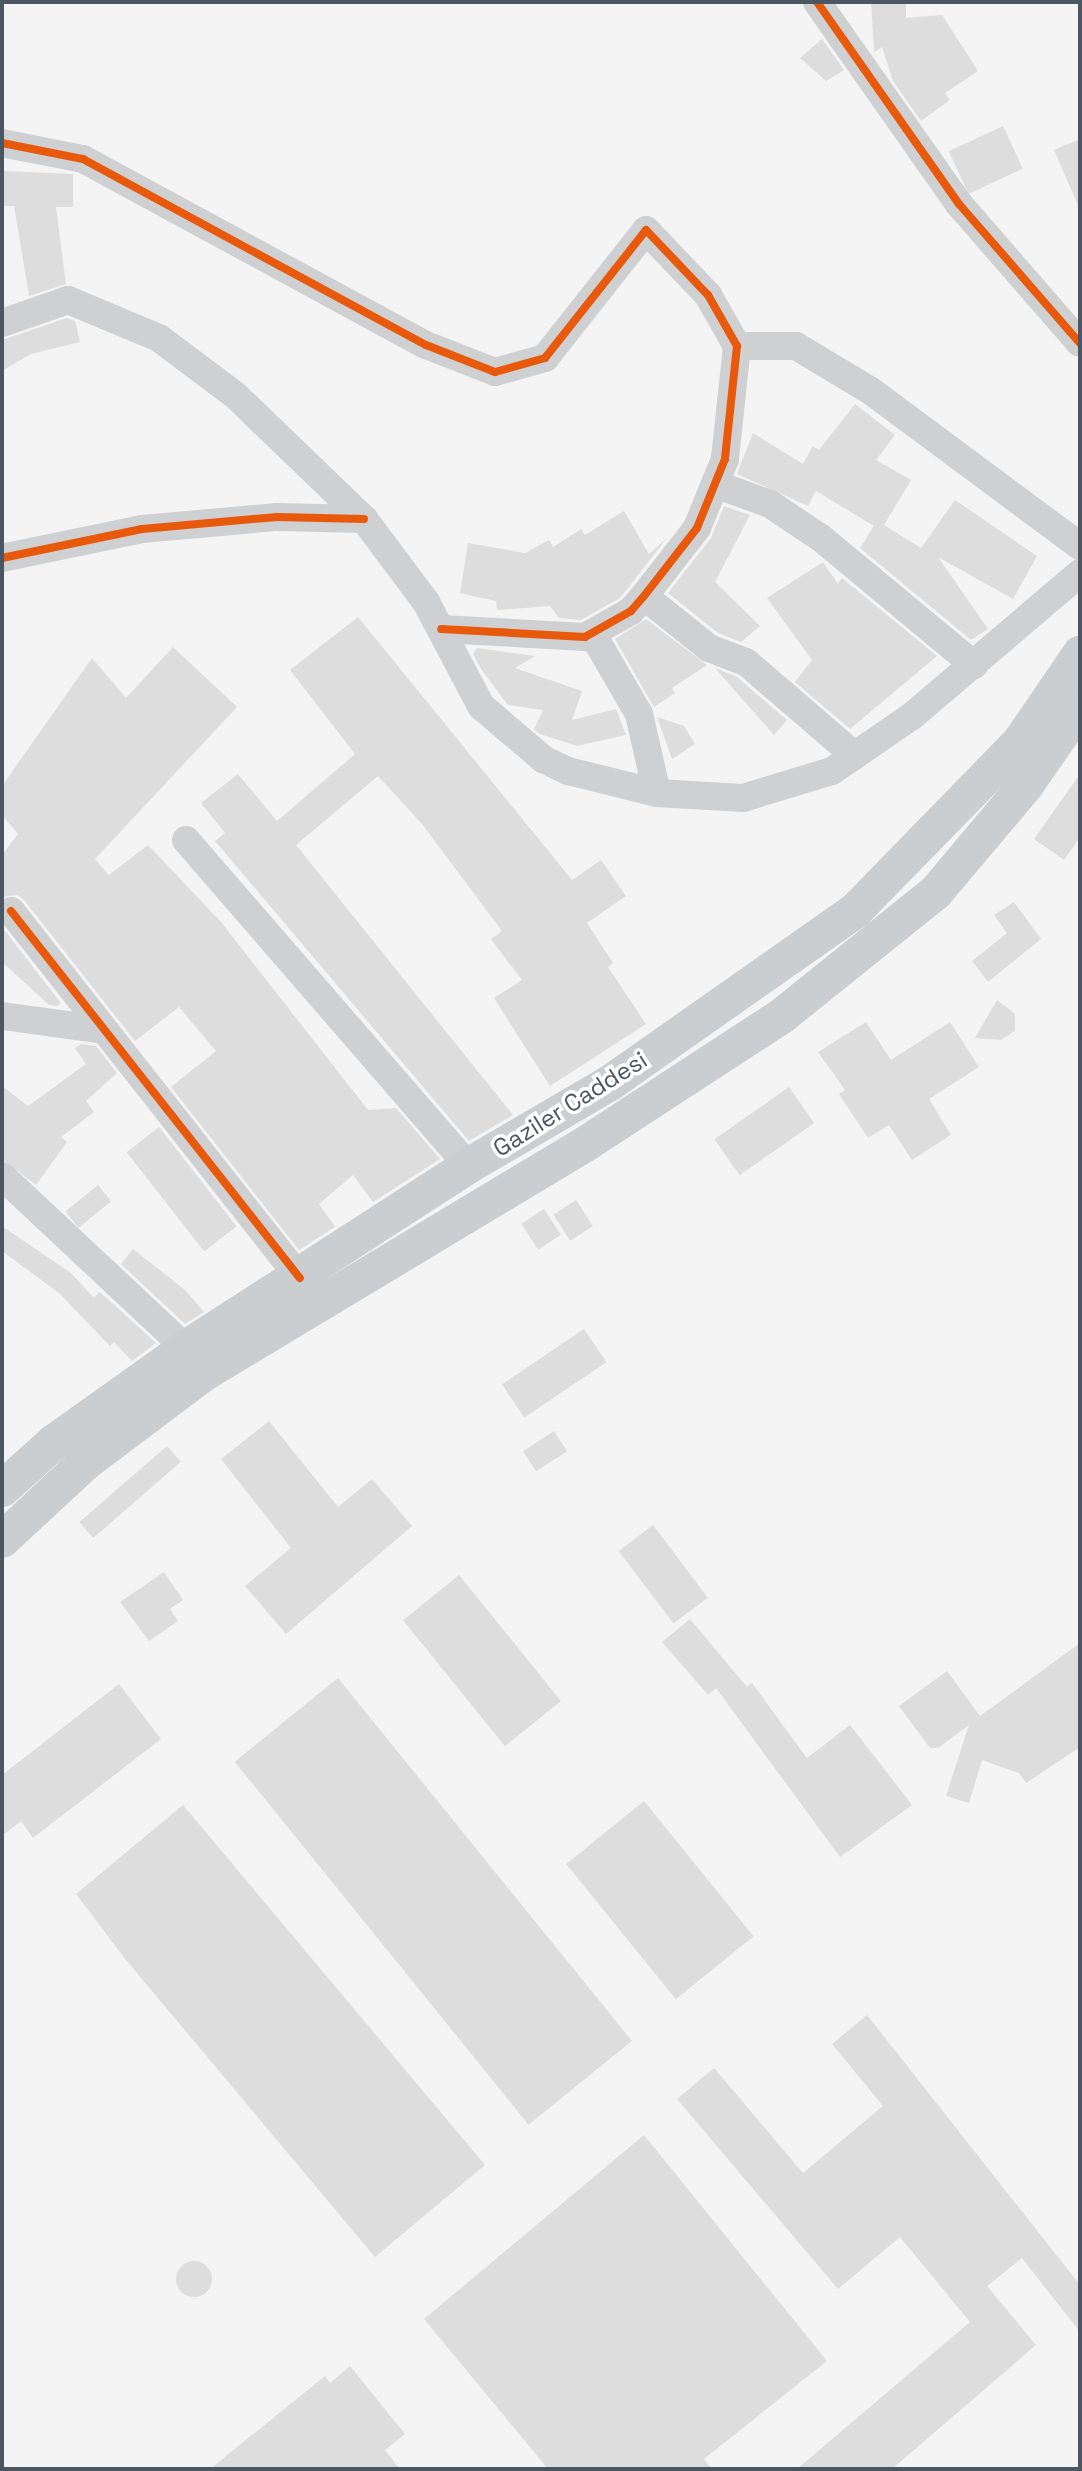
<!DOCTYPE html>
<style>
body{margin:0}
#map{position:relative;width:1082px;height:2471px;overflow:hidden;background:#f4f4f4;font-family:"Space Grotesk",sans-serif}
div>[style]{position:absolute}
.building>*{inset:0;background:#ddddde;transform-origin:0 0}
.round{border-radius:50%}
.minor>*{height:28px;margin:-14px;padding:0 14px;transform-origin:14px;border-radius:14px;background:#ced0d2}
.major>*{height:36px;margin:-18px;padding:0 18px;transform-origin:18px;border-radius:18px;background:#caced1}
.cycleway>*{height:8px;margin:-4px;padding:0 4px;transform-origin:4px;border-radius:4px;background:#e8590c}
span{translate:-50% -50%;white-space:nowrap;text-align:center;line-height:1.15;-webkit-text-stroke:7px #fff;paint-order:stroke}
.street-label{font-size:24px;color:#4a5661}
.frame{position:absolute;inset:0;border:4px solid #4a5661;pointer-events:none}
</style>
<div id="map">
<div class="building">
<div style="clip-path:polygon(871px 2px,906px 2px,906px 18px,942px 15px,978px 71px,945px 93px,950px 100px,921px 121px,893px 81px,882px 47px,874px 52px)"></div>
<div style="clip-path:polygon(822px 39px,844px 70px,826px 81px,800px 58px)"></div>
<div style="left:1003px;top:126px;width:47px;height:60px;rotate:65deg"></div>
<div style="clip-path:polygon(1080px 139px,1080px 210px,1054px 150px)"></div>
<div style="clip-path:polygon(3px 171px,73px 174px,73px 207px,56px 207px,66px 284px,29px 296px,14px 206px,3px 206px)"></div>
<div style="clip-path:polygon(67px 318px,75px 321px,80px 342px,31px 354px,2px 371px,2px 340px)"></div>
<div style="clip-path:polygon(855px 404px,895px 435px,876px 460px,911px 480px,884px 525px,921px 548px,955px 500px,1037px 556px,1013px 599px,938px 557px,988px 629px,971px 640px,860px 548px,874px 526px,816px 491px,808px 506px,737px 474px,753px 433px,803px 464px,813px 446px,819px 450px)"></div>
<div style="clip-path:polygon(724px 506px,750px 515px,715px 582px,760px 626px,741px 642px,718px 633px,668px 593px,711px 538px)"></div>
<div style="clip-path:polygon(624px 511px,649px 554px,667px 538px,620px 598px,581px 620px,559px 618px,550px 606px,497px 610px,496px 601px,460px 593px,468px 543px,525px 553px,549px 540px,553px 547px,581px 529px,585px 535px)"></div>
<div style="clip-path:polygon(823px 562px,838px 584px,842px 578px,937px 656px,850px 729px,795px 682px,812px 660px,767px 598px)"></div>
<div style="clip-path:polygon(358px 617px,572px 880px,601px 860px,626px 896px,587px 923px,613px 963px,608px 967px,646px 1024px,550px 1086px,494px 998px,522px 980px,491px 939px,502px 931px,422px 824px,378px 776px,296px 845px,513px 1115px,469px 1141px,215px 841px,225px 833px,201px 803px,238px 774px,277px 821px,355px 754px,290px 670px)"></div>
<div style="clip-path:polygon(646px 619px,707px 665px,672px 688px,675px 693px,654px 707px,615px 639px)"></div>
<div style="clip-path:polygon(173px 647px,237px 707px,95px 859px,109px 875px,148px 845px,221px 922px,368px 1110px,396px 1108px,440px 1159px,373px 1202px,353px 1175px,319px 1204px,335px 1227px,299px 1250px,171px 1087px,216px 1051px,179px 1007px,135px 1041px,24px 900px,17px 895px,2px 897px,2px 855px,18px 834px,2px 815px,2px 786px,92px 658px,126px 698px)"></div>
<div style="clip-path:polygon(477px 648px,535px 656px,515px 668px,582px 691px,572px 720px,616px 709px,626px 735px,577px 746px,540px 734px,534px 729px,543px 710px,508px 705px,481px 669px,473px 654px)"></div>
<div style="clip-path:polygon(715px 668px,737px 677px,787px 720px,774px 735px)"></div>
<div style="clip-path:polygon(657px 717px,684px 726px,695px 744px,672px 759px)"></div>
<div style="clip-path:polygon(1080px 774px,1080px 837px,1064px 860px,1034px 839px)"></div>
<div style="clip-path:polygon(1014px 902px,1041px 939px,988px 982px,972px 961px,1007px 933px,994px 915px)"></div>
<div style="clip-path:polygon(2px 927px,61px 1003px,57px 1006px,49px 1005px,2px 962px)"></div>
<div style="clip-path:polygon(997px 1000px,1015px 1014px,1015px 1031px,1001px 1040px,975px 1038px)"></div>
<div style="clip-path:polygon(866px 1022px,891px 1060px,950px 1022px,979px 1067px,929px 1099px,951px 1135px,912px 1160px,889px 1125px,868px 1138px,839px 1094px,845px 1090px,818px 1052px)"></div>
<div style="clip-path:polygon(81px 1044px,96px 1046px,117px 1073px,86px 1101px,94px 1112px,61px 1137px,67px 1142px,36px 1185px,2px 1159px,2px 1086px,28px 1106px,86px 1064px,75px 1048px)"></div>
<div style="left:789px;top:1087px;width:44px;height:91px;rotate:55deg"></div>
<div style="left:159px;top:1127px;width:126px;height:41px;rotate:52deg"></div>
<div style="left:98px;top:1185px;width:21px;height:42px;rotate:51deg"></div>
<div style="left:576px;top:1200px;width:31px;height:27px;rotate:57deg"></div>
<div style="left:544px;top:1209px;width:31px;height:27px;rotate:57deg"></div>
<div style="clip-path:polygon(2px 1226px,71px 1273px,94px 1298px,99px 1292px,108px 1299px,156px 1343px,132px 1361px,114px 1342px,110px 1346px,59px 1293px,2px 1251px)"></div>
<div style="clip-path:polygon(133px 1249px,185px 1290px,204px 1312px,185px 1324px,121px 1264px)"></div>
<div style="left:584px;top:1329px;width:40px;height:99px;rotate:56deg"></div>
<div style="clip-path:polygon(269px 1421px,338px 1507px,372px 1479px,412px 1526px,286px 1634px,245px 1586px,291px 1548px,221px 1459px)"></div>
<div style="left:554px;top:1431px;width:24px;height:37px;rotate:57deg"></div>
<div style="left:167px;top:1446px;width:21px;height:116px;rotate:49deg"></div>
<div style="left:653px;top:1525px;width:91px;height:43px;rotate:53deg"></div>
<div style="clip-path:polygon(164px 1572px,183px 1600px,170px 1609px,178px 1621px,149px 1641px,120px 1602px)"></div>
<div style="left:459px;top:1575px;width:162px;height:72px;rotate:51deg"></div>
<div style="clip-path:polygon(690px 1619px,747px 1687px,752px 1683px,807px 1758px,850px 1725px,912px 1805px,840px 1857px,716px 1688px,708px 1695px,662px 1642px)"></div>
<div style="clip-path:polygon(1080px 1643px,1080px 1747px,1026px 1783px,1019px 1773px,982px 1760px,969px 1803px,946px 1796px,969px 1725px,938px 1748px,930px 1748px,899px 1706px,947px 1671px,980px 1716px)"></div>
<div style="left:338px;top:1678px;width:467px;height:133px;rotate:51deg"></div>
<div style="clip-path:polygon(119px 1684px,161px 1739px,33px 1838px,21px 1821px,2px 1836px,2px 1775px)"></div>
<div style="left:644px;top:1801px;width:174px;height:100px;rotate:51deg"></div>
<div style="clip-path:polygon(183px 1805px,485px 2165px,375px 2257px,126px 1960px,76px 1894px)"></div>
<div style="clip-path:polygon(867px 2015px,1080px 2285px,1080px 2332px,1022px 2258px,987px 2286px,1036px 2345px,892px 2469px,797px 2469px,970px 2322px,900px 2237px,838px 2289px,677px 2099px,714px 2068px,803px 2173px,883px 2106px,832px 2044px)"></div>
<div style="clip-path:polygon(644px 2135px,827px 2361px,704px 2459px,712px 2469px,548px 2469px,424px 2319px)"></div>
<div class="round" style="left:176px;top:2261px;width:36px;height:36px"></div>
<div style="clip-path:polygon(350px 2366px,405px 2434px,385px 2450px,400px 2469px,210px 2469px,325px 2376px,330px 2383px)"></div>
</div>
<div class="minor">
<div style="left:817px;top:2px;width:247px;rotate:54.9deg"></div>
<div style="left:959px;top:204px;width:184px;rotate:49deg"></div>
<div style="left:2px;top:143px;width:83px;rotate:11.2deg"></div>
<div style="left:83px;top:159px;width:390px;rotate:28.5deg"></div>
<div style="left:426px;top:345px;width:74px;rotate:21.4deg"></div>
<div style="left:495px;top:372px;width:52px;rotate:-15.6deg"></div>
<div style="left:545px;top:358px;width:163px;rotate:-51.7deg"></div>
<div style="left:646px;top:230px;width:90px;rotate:46.4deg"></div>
<div style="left:708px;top:295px;width:59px;rotate:60.4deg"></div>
<div style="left:737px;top:346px;width:114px;rotate:96.1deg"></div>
<div style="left:725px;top:459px;width:74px;rotate:112.1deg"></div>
<div style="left:697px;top:528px;width:86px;rotate:127.9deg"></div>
<div style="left:644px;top:596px;width:20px;rotate:131deg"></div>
<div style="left:631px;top:611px;width:53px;rotate:150.5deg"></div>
<div style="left:585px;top:637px;width:144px;rotate:-176.8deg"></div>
<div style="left:2px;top:323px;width:70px;rotate:-19.2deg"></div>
<div style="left:68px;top:300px;width:99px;rotate:22.7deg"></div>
<div style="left:159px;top:338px;width:95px;rotate:36.9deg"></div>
<div style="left:235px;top:395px;width:179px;rotate:43.9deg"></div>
<div style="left:364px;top:519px;width:104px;rotate:53.2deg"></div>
<div style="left:426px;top:602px;width:118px;rotate:62.1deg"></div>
<div style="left:481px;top:706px;width:82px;rotate:40.5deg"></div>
<div style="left:543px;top:759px;width:28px;rotate:26deg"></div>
<div style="left:568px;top:771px;width:92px;rotate:13.9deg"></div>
<div style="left:657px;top:793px;width:86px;rotate:3.3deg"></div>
<div style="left:743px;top:798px;width:93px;rotate:-16.9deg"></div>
<div style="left:832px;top:771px;width:97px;rotate:-34.5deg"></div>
<div style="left:912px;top:716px;width:221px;rotate:-40.4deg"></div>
<div style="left:737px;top:346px;width:59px"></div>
<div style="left:796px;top:346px;width:87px;rotate:31deg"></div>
<div style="left:871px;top:391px;width:260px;rotate:36.6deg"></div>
<div style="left:715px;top:484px;width:59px;rotate:20deg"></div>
<div style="left:770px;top:504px;width:61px;rotate:33.7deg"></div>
<div style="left:821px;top:538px;width:199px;rotate:39.7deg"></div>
<div style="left:2px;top:558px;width:143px;rotate:-11.7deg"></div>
<div style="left:142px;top:529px;width:136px;rotate:-5.1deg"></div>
<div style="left:277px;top:517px;width:87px;rotate:1.3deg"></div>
<div style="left:644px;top:596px;width:83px;rotate:38.7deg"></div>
<div style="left:709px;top:648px;width:40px;rotate:21deg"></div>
<div style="left:746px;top:662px;width:143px;rotate:40.7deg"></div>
<div style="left:592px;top:633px;width:94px;rotate:59.9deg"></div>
<div style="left:639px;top:714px;width:81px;rotate:77.2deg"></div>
<div style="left:186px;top:840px;width:431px;rotate:49.1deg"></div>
<div style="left:11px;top:911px;width:467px;rotate:51.8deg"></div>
<div style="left:2px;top:1016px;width:103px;rotate:7.8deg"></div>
<div style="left:2px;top:1176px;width:252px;rotate:43.1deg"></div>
</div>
<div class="major">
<div style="left:2px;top:1489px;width:69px;rotate:-42deg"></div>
<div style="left:53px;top:1443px;width:163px;rotate:-35.5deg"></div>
<div style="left:186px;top:1348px;width:336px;rotate:-32.8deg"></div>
<div style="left:468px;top:1166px;width:164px;rotate:-30.3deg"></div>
<div style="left:610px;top:1083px;width:301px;rotate:-35.1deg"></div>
<div style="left:856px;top:910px;width:235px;rotate:-45.7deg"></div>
<div style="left:1020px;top:742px;width:107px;rotate:-55.7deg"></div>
<div style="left:2px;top:1540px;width:115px;rotate:-42.9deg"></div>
<div style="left:86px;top:1462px;width:150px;rotate:-36.9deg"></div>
<div style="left:206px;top:1372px;width:445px;rotate:-31deg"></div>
<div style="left:587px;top:1143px;width:234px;rotate:-33.1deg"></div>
<div style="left:783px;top:1015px;width:196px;rotate:-38.8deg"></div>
<div style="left:936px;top:892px;width:140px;rotate:-49.9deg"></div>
<div style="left:1026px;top:785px;width:95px;rotate:-55.3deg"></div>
</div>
<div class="cycleway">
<div style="left:817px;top:2px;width:247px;rotate:54.9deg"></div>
<div style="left:959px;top:204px;width:184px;rotate:49deg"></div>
<div style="left:2px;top:143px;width:83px;rotate:11.2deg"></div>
<div style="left:83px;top:159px;width:390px;rotate:28.5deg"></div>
<div style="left:426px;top:345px;width:74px;rotate:21.4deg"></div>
<div style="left:495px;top:372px;width:52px;rotate:-15.6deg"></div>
<div style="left:545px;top:358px;width:163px;rotate:-51.7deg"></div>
<div style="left:646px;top:230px;width:90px;rotate:46.4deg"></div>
<div style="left:708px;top:295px;width:59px;rotate:60.4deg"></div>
<div style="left:737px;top:346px;width:114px;rotate:96.1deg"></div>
<div style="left:725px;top:459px;width:74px;rotate:112.1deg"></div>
<div style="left:697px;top:528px;width:86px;rotate:127.9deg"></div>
<div style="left:644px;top:596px;width:20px;rotate:131deg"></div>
<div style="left:631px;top:611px;width:53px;rotate:150.5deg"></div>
<div style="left:585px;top:637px;width:144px;rotate:-176.8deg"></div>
<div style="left:2px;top:558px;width:143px;rotate:-11.7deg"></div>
<div style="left:142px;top:529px;width:136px;rotate:-5.1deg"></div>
<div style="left:277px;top:517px;width:87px;rotate:1.3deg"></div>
<div style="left:11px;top:911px;width:467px;rotate:51.8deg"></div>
</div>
<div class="street-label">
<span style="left:570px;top:1104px;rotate:-32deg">Gaziler Caddesi</span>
</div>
<div class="frame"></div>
</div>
